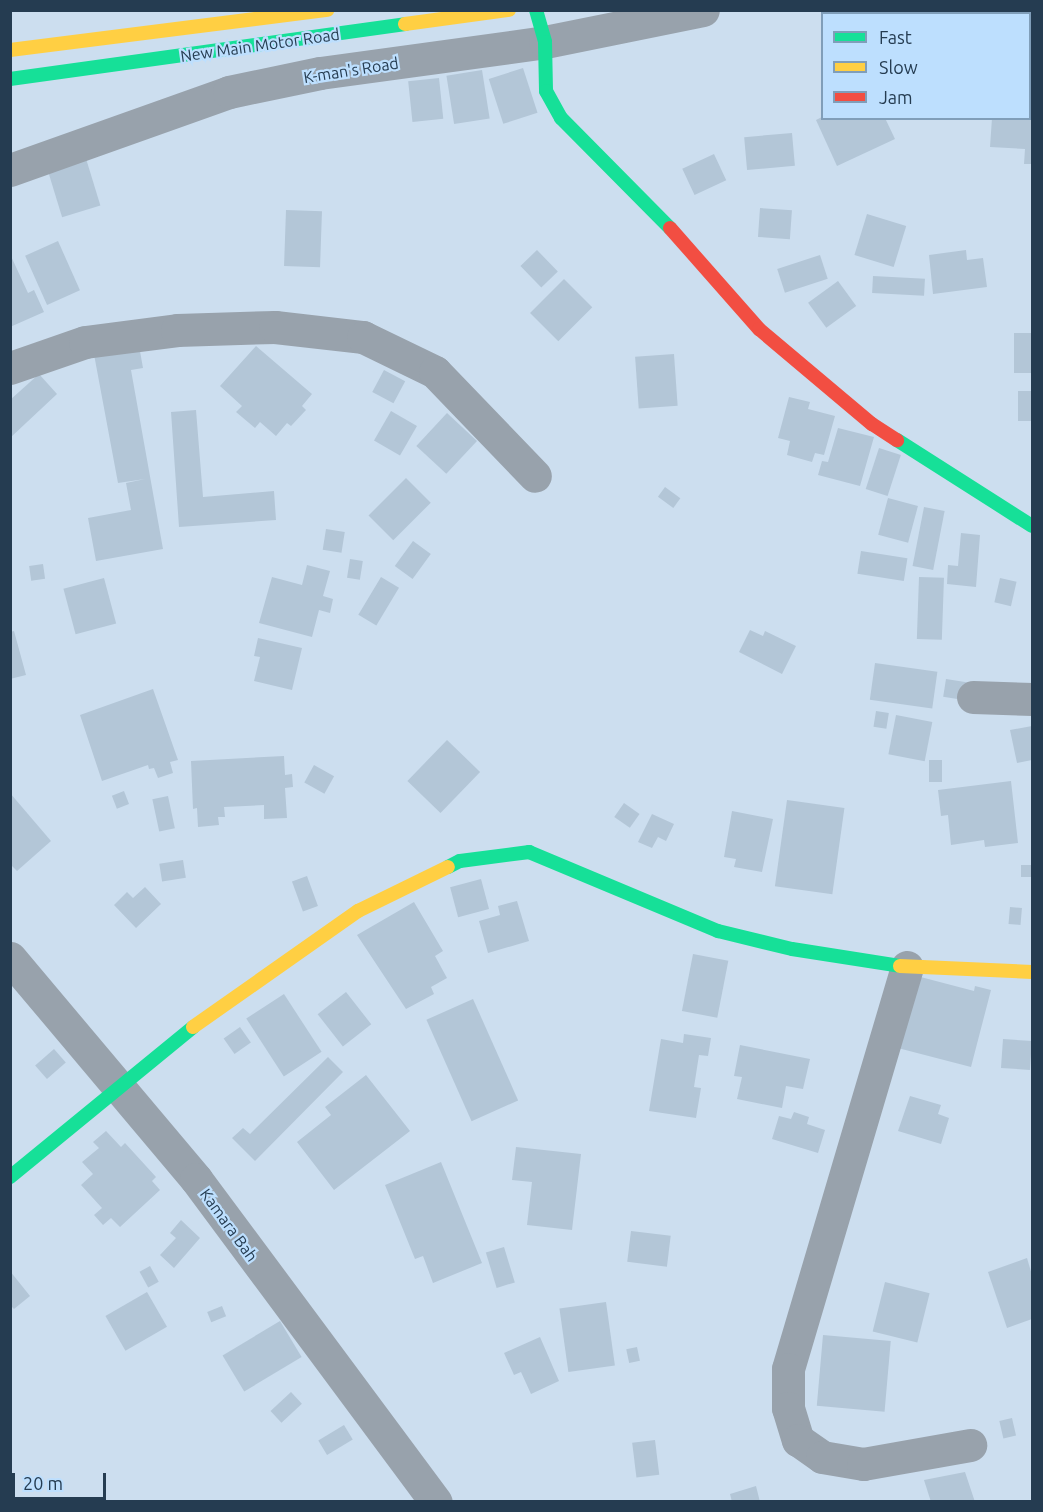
<!DOCTYPE html>
<style>
body{margin:0}
#map{position:relative;width:1043px;height:1512px;overflow:hidden;background:#ccdeef;font-family:Ubuntu,sans-serif}
div>[style]{position:absolute}
.building>*{inset:0;background:#b3c6d7;transform-origin:0 0}
.street>*{height:33px;margin:-16.5px;padding:0 16.5px;transform-origin:16.5px;border-radius:16.5px;background:#98a2ac}
.fast>*{height:14px;margin:-7px;padding:0 7px;transform-origin:7px;border-radius:7px;background:#16e098}
.slow>*{height:14px;margin:-7px;padding:0 7px;transform-origin:7px;border-radius:7px;background:#ffcf43}
.jam>*{height:14px;margin:-7px;padding:0 7px;transform-origin:7px;border-radius:7px;background:#f24e42}
span{translate:-50% -50%;white-space:nowrap;text-align:center;line-height:1.15;-webkit-text-stroke:4.5px #bddffe;paint-order:stroke}
.street-label{font-size:16px;color:#253c51}
.frame{position:absolute;inset:0;border:12px solid #253c51;pointer-events:none}
.legend{position:absolute;left:821px;top:12px;width:210px;height:108px;box-sizing:border-box;background:#bddffe;border:2px solid #809eb9;margin:0;padding:8px 10px;list-style:none;font-size:18px;color:#253c51}
.legend li{display:flex;align-items:center;gap:12px;height:30px}
.legend b{width:30px;border:2px solid #809eb9}
.scale{position:absolute;left:12px;top:1473px;width:94px;height:27px;box-sizing:border-box;border:3px solid #253c51;border-top:0;padding-left:8px;font-size:18px;line-height:21px;white-space:nowrap;color:#253c51;-webkit-text-stroke:4px #bddffe;paint-order:stroke}
</style>
<div id="map">
<div class="building">
<div style="left:523px;top:68px;width:47px;height:36px;rotate:72deg"></div>
<div style="left:482px;top:70px;width:49px;height:36px;rotate:81deg"></div>
<div style="left:439px;top:78px;width:41px;height:31px;rotate:84deg"></div>
<div style="clip-path:polygon(1030px 93px,1032px 93px,1032px 164px,1024px 164px,1025px 149px,990px 147px,992px 118px,1030px 118px)"></div>
<div style="clip-path:polygon(822px 117px,885px 118px,895px 139px,837px 166px,816px 120px)"></div>
<div style="left:792px;top:133px;width:33px;height:48px;rotate:85deg"></div>
<div style="left:84px;top:152px;width:56px;height:40px;rotate:73deg"></div>
<div style="left:714px;top:154px;width:29px;height:35px;rotate:65deg"></div>
<div style="left:760px;top:208px;width:32px;height:29px;rotate:4deg"></div>
<div style="left:286px;top:210px;width:36px;height:56px;rotate:2deg"></div>
<div style="left:867px;top:214px;width:41px;height:43px;rotate:17deg"></div>
<div style="left:58px;top:241px;width:54px;height:36px;rotate:66deg"></div>
<div style="left:537px;top:250px;width:30px;height:23px;rotate:46deg"></div>
<div style="clip-path:polygon(966px 250px,967px 260px,983px 258px,987px 287px,933px 294px,929px 255px)"></div>
<div style="clip-path:polygon(10px 254px,28px 293px,34px 290px,44px 312px,10px 327px)"></div>
<div style="left:820px;top:255px;width:25px;height:45px;rotate:72deg"></div>
<div style="left:873px;top:276px;width:52px;height:17px;rotate:3deg"></div>
<div style="left:564px;top:279px;width:40px;height:48px;rotate:45deg"></div>
<div style="left:838px;top:281px;width:31px;height:37px;rotate:54deg"></div>
<div style="left:1014px;top:333px;width:18px;height:40px"></div>
<div style="clip-path:polygon(138px 340px,143px 368px,131px 370px,163px 549px,96px 561px,88px 518px,131px 510px,126px 483px,145px 479px,118px 483px,93px 349px)"></div>
<div style="clip-path:polygon(256px 346px,312px 394px,302px 406px,306px 410px,291px 426px,287px 423px,276px 436px,260px 422px,255px 428px,236px 412px,242px 406px,220px 386px)"></div>
<div style="left:674px;top:354px;width:52px;height:39px;rotate:86deg"></div>
<div style="left:384px;top:370px;width:24px;height:25px;rotate:28deg"></div>
<div style="clip-path:polygon(39px 374px,57px 394px,10px 438px,10px 400px)"></div>
<div style="left:1032px;top:391px;width:30px;height:14px;rotate:90deg"></div>
<div style="clip-path:polygon(789px 397px,810px 402px,808px 409px,835px 416px,824px 455px,815px 453px,812px 462px,787px 455px,790px 441px,778px 438px)"></div>
<div style="clip-path:polygon(196px 410px,203px 497px,274px 491px,276px 520px,179px 527px,171px 412px)"></div>
<div style="left:391px;top:411px;width:30px;height:34px;rotate:30deg"></div>
<div style="left:447px;top:413px;width:41px;height:45px;rotate:43deg"></div>
<div style="clip-path:polygon(838px 428px,874px 437px,860px 486px,818px 475px,822px 461px,828px 462px)"></div>
<div style="left:879px;top:448px;width:23px;height:43px;rotate:18deg"></div>
<div style="left:406px;top:478px;width:35px;height:53px;rotate:45deg"></div>
<div style="left:665px;top:487px;width:19px;height:12px;rotate:36deg"></div>
<div style="left:888px;top:498px;width:31px;height:38px;rotate:15deg"></div>
<div style="left:924px;top:507px;width:21px;height:60px;rotate:11deg"></div>
<div style="left:326px;top:529px;width:19px;height:21px;rotate:9deg"></div>
<div style="clip-path:polygon(961px 533px,980px 535px,976px 587px,947px 584px,948px 565px,958px 566px)"></div>
<div style="left:413px;top:541px;width:22px;height:31px;rotate:36deg"></div>
<div style="left:861px;top:551px;width:47px;height:23px;rotate:9deg"></div>
<div style="left:350px;top:559px;width:13px;height:19px;rotate:9deg"></div>
<div style="left:43px;top:564px;width:15px;height:14px;rotate:82deg"></div>
<div style="clip-path:polygon(307px 565px,330px 571px,323px 596px,333px 599px,330px 613px,319px 610px,312px 637px,259px 623px,272px 577px,302px 585px)"></div>
<div style="left:381px;top:577px;width:21px;height:44px;rotate:31deg"></div>
<div style="left:919px;top:577px;width:25px;height:62px;rotate:2deg"></div>
<div style="left:104px;top:578px;width:47px;height:42px;rotate:75deg"></div>
<div style="left:1000px;top:578px;width:17px;height:25px;rotate:13deg"></div>
<div style="clip-path:polygon(750px 630px,763px 636px,765px 631px,796px 646px,782px 674px,739px 652px)"></div>
<div style="clip-path:polygon(14px 631px,26px 675px,10px 679px,10px 632px)"></div>
<div style="clip-path:polygon(258px 638px,302px 648px,292px 690px,254px 681px,260px 657px,254px 656px)"></div>
<div style="left:875px;top:663px;width:63px;height:37px;rotate:8deg"></div>
<div style="left:946px;top:679px;width:24px;height:18px;rotate:9deg"></div>
<div style="clip-path:polygon(153px 689px,178px 760px,170px 762px,173px 773px,158px 778px,154px 768px,149px 769px,148px 765px,102px 781px,80px 715px)"></div>
<div style="left:876px;top:711px;width:13px;height:16px;rotate:9deg"></div>
<div style="left:896px;top:715px;width:37px;height:40px;rotate:11deg"></div>
<div style="clip-path:polygon(1032px 726px,1032px 760px,1017px 763px,1010px 730px)"></div>
<div style="left:447px;top:740px;width:46px;height:57px;rotate:44deg"></div>
<div style="clip-path:polygon(284px 756px,285px 775px,292px 774px,293px 787px,285px 788px,287px 818px,264px 819px,264px 805px,224px 807px,225px 817px,218px 817px,219px 825px,198px 827px,197px 808px,193px 809px,191px 761px)"></div>
<div style="left:942px;top:760px;width:22px;height:13px;rotate:90deg"></div>
<div style="left:314px;top:765px;width:23px;height:20px;rotate:29deg"></div>
<div style="clip-path:polygon(1011px 781px,1018px 843px,985px 847px,984px 840px,951px 845px,948px 815px,941px 816px,938px 790px)"></div>
<div style="left:124px;top:791px;width:14px;height:13px;rotate:69deg"></div>
<div style="clip-path:polygon(10px 793px,51px 841px,17px 871px,10px 864px)"></div>
<div style="left:168px;top:796px;width:33px;height:16px;rotate:78deg"></div>
<div style="left:787px;top:800px;width:58px;height:87px;rotate:8deg"></div>
<div style="left:624px;top:803px;width:19px;height:17px;rotate:35deg"></div>
<div style="clip-path:polygon(732px 811px,773px 819px,762px 872px,734px 867px,736px 859px,724px 857px)"></div>
<div style="clip-path:polygon(652px 814px,674px 824px,666px 841px,658px 837px,652px 848px,638px 842px)"></div>
<div style="left:183px;top:860px;width:18px;height:24px;rotate:81deg"></div>
<div style="left:1021px;top:865px;width:10px;height:12px"></div>
<div style="left:307px;top:876px;width:32px;height:16px;rotate:70deg"></div>
<div style="left:481px;top:879px;width:31px;height:32px;rotate:75deg"></div>
<div style="clip-path:polygon(145px 887px,161px 904px,136px 928px,114px 905px,127px 892px,133px 898px)"></div>
<div style="clip-path:polygon(517px 901px,529px 941px,488px 953px,479px 921px,500px 915px,498px 906px)"></div>
<div style="clip-path:polygon(414px 902px,443px 951px,435px 956px,447px 978px,431px 987px,434px 994px,406px 1009px,357px 935px)"></div>
<div style="left:1010px;top:907px;width:12px;height:17px;rotate:5deg"></div>
<div style="left:693px;top:954px;width:36px;height:58px;rotate:11deg"></div>
<div style="clip-path:polygon(913px 975px,974px 991px,975px 986px,991px 990px,971px 1067px,894px 1047px)"></div>
<div style="left:346px;top:992px;width:41px;height:36px;rotate:52deg"></div>
<div style="left:284px;top:994px;width:69px;height:45px;rotate:57deg"></div>
<div style="left:473px;top:999px;width:111px;height:51px;rotate:66deg"></div>
<div style="left:240px;top:1027px;width:19px;height:20px;rotate:55deg"></div>
<div style="clip-path:polygon(684px 1034px,711px 1038px,708px 1056px,699px 1055px,694px 1087px,701px 1088px,696px 1118px,649px 1111px,661px 1039px,683px 1043px)"></div>
<div style="left:1003px;top:1039px;width:29px;height:29px;rotate:4deg"></div>
<div style="clip-path:polygon(740px 1045px,810px 1059px,803px 1089px,786px 1086px,782px 1108px,737px 1099px,742px 1077px,734px 1076px)"></div>
<div style="left:54px;top:1049px;width:18px;height:25px;rotate:49deg"></div>
<div style="clip-path:polygon(328px 1057px,343px 1072px,255px 1161px,232px 1138px,243px 1128px,250px 1134px)"></div>
<div style="clip-path:polygon(366px 1075px,410px 1131px,334px 1190px,297px 1142px,331px 1115px,325px 1107px)"></div>
<div style="clip-path:polygon(910px 1096px,941px 1105px,938px 1114px,949px 1118px,941px 1144px,898px 1131px)"></div>
<div style="clip-path:polygon(794px 1112px,809px 1117px,807px 1124px,825px 1130px,818px 1153px,772px 1139px,779px 1116px,791px 1119px)"></div>
<div style="clip-path:polygon(106px 1131px,121px 1147px,125px 1143px,156px 1177px,152px 1181px,160px 1190px,120px 1227px,111px 1218px,103px 1225px,94px 1215px,102px 1208px,81px 1185px,93px 1174px,82px 1162px,99px 1148px,93px 1142px)"></div>
<div style="clip-path:polygon(516px 1147px,581px 1154px,572px 1230px,527px 1225px,532px 1182px,512px 1180px)"></div>
<div style="clip-path:polygon(441px 1162px,482px 1263px,433px 1283px,423px 1256px,415px 1259px,385px 1185px)"></div>
<div style="clip-path:polygon(181px 1220px,200px 1238px,174px 1268px,160px 1255px,176px 1238px,170px 1233px)"></div>
<div style="left:631px;top:1231px;width:40px;height:31px;rotate:7deg"></div>
<div style="left:504px;top:1247px;width:37px;height:19px;rotate:73deg"></div>
<div style="clip-path:polygon(1027px 1258px,1032px 1275px,1032px 1319px,1007px 1328px,988px 1272px)"></div>
<div style="left:150px;top:1266px;width:18px;height:12px;rotate:61deg"></div>
<div style="clip-path:polygon(10px 1271px,30px 1296px,14px 1309px,10px 1305px)"></div>
<div style="left:885px;top:1282px;width:46px;height:51px;rotate:14deg"></div>
<div style="left:147px;top:1292px;width:40px;height:48px;rotate:60deg"></div>
<div style="left:606px;top:1302px;width:64px;height:47px;rotate:82deg"></div>
<div style="left:222px;top:1306px;width:11px;height:16px;rotate:68deg"></div>
<div style="left:280px;top:1321px;width:42px;height:67px;rotate:59deg"></div>
<div style="left:823px;top:1335px;width:68px;height:71px;rotate:5deg"></div>
<div style="clip-path:polygon(540px 1337px,559px 1381px,531px 1394px,521px 1372px,514px 1375px,504px 1353px)"></div>
<div style="left:637px;top:1347px;width:14px;height:11px;rotate:78deg"></div>
<div style="left:291px;top:1392px;width:16px;height:28px;rotate:47deg"></div>
<div style="left:1012px;top:1418px;width:18px;height:13px;rotate:77deg"></div>
<div style="left:344px;top:1425px;width:17px;height:30px;rotate:59deg"></div>
<div style="left:655px;top:1440px;width:35px;height:23px;rotate:83deg"></div>
<div style="clip-path:polygon(965px 1472px,975px 1502px,931px 1502px,924px 1480px)"></div>
<div style="clip-path:polygon(756px 1486px,760px 1502px,732px 1502px,730px 1494px)"></div>
</div>
<div class="street">
<div style="left:10px;top:170px;width:232px;rotate:-19.6deg"></div>
<div style="left:229px;top:92px;width:93px;rotate:-11.8deg"></div>
<div style="left:320px;top:73px;width:227px;rotate:-7.8deg"></div>
<div style="left:545px;top:42px;width:161px;rotate:-11.4deg"></div>
<div style="left:10px;top:368px;width:79px;rotate:-19.1deg"></div>
<div style="left:85px;top:342px;width:93px;rotate:-7.4deg"></div>
<div style="left:177px;top:330px;width:98px;rotate:-1.8deg"></div>
<div style="left:275px;top:327px;width:89px;rotate:6.5deg"></div>
<div style="left:363px;top:337px;width:80px;rotate:25.9deg"></div>
<div style="left:435px;top:372px;width:144px;rotate:46.1deg"></div>
<div style="left:973px;top:697px;width:59px;rotate:1.9deg"></div>
<div style="left:10px;top:958px;width:289px;rotate:49.9deg"></div>
<div style="left:196px;top:1179px;width:402px;rotate:53.4deg"></div>
<div style="left:907px;top:967px;width:419px;rotate:106.5deg"></div>
<div style="left:788px;top:1369px;width:39px;rotate:90deg"></div>
<div style="left:788px;top:1408px;width:34px;rotate:73deg"></div>
<div style="left:798px;top:1440px;width:29px;rotate:35deg"></div>
<div style="left:822px;top:1457px;width:42px;rotate:9.7deg"></div>
<div style="left:863px;top:1464px;width:109px;rotate:-10.1deg"></div>
</div>
<div class="fast">
<div style="left:536px;top:10px;width:33px;rotate:74deg"></div>
<div style="left:545px;top:42px;width:49px;rotate:88.8deg"></div>
<div style="left:546px;top:91px;width:31px;rotate:61deg"></div>
<div style="left:561px;top:118px;width:155px;rotate:45.3deg"></div>
<div style="left:10px;top:79px;width:399px;rotate:-7.9deg"></div>
<div style="left:897px;top:440px;width:160px;rotate:32.5deg"></div>
<div style="left:448px;top:867px;width:13px;rotate:-27deg"></div>
<div style="left:460px;top:861px;width:70px;rotate:-7.4deg"></div>
<div style="left:529px;top:852px;width:205px;rotate:22.7deg"></div>
<div style="left:718px;top:931px;width:76px;rotate:13.7deg"></div>
<div style="left:792px;top:949px;width:109px;rotate:8.9deg"></div>
<div style="left:10px;top:1177px;width:237px;rotate:-39.3deg"></div>
</div>
<div class="slow">
<div style="left:405px;top:24px;width:105px;rotate:-7.7deg"></div>
<div style="left:10px;top:50px;width:320px;rotate:-7.2deg"></div>
<div style="left:900px;top:966px;width:132px;rotate:2.6deg"></div>
<div style="left:193px;top:1027px;width:202px;rotate:-35.1deg"></div>
<div style="left:358px;top:911px;width:100px;rotate:-26.1deg"></div>
</div>
<div class="jam">
<div style="left:670px;top:228px;width:135px;rotate:48.6deg"></div>
<div style="left:759px;top:329px;width:148px;rotate:40.1deg"></div>
<div style="left:872px;top:424px;width:30px;rotate:33deg"></div>
</div>
<div class="street-label">
<span style="left:260px;top:45px;rotate:-8deg">New Main Motor Road</span>
<span style="left:351px;top:70px;rotate:-9deg">K-man's Road</span>
<span style="left:229px;top:1225px;rotate:54deg">Kamara Bah</span>
</div>
<div class="frame"></div>
<ul class="legend">
<li><b style="height:8px;background:#16e098"></b>Fast</li>
<li><b style="height:8px;background:#ffcf43"></b>Slow</li>
<li><b style="height:8px;background:#f24e42"></b>Jam</li>
</ul>
<div class="scale">20 m</div>
</div>
